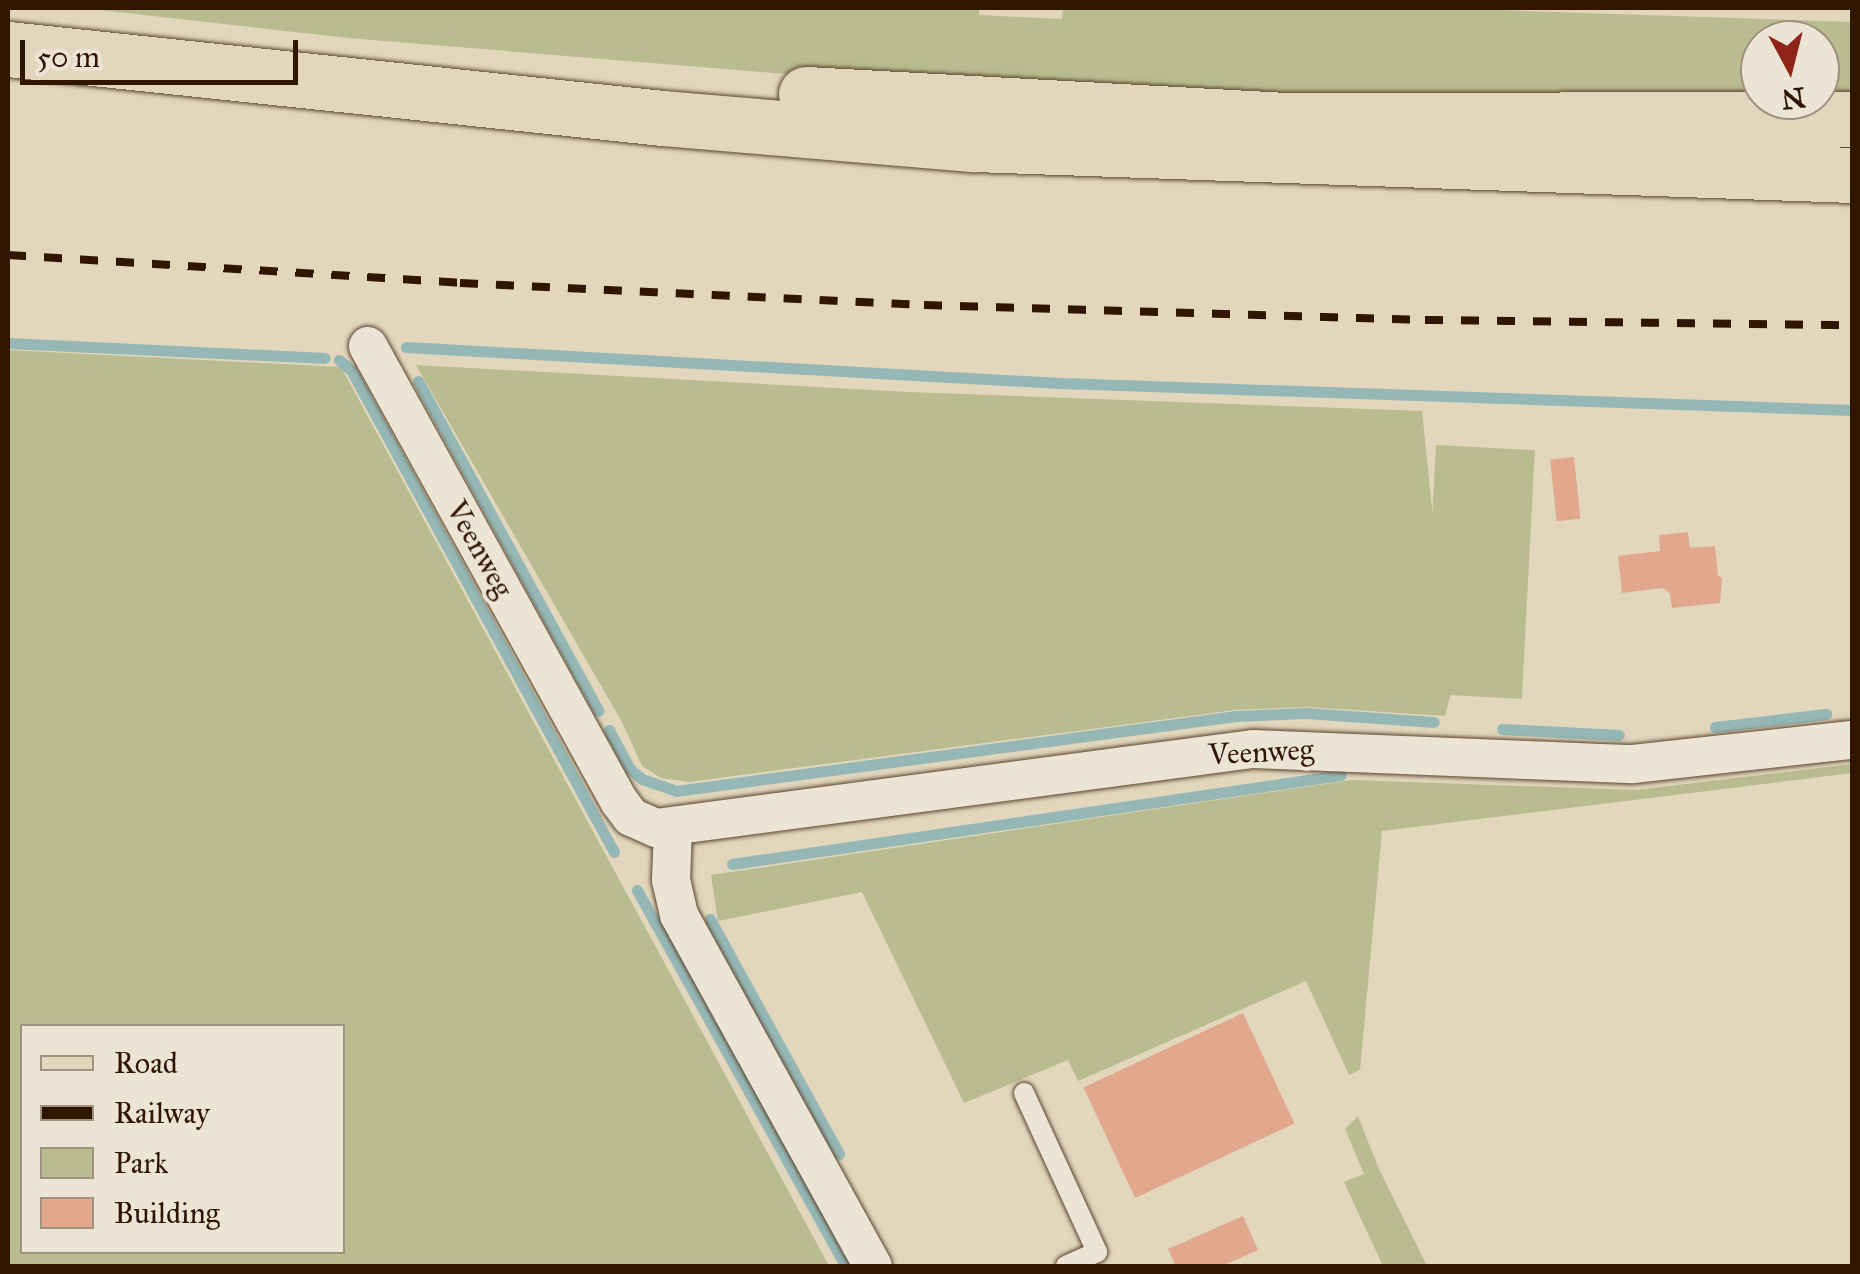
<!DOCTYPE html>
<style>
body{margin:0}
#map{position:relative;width:1860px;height:1274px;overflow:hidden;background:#e2d6bd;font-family:"IM FELL Great Primer",serif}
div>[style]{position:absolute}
.green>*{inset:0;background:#b8bc8e;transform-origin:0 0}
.stream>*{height:11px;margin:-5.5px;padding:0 5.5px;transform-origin:5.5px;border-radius:5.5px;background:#95b8b6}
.building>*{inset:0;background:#e1a88d;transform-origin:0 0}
.roads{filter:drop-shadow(0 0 2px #5c452f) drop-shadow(0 0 2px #5c452f)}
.service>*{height:20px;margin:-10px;padding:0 10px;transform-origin:10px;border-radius:10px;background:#ece4d4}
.minor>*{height:38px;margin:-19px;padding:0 19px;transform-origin:19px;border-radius:19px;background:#ece4d4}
.primary>*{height:55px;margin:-27.5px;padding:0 27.5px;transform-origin:27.5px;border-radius:27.5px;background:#e2d6bd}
.rail>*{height:8px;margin-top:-4px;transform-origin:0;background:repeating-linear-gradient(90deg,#301500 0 18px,transparent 0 36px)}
span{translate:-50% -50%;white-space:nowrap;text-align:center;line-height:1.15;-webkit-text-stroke:8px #ece4d4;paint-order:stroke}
.street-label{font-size:30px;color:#301500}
.frame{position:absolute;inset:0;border:10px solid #301500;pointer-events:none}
.legend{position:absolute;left:20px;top:1024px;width:325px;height:230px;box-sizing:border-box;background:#ece4d4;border:2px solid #a1917f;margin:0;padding:12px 18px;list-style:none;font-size:30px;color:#301500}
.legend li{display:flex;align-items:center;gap:20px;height:50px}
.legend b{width:50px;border:2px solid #a1917f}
.north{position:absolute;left:1740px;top:20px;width:100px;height:100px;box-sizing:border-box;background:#ece4d4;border:2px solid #a1917f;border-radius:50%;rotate:173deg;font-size:28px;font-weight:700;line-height:40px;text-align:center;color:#301500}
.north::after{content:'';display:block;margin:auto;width:35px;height:45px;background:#8f2418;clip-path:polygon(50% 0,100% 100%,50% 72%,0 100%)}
.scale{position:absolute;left:20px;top:40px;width:278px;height:45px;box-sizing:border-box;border:5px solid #301500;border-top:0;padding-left:12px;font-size:30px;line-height:35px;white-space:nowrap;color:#301500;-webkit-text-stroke:8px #ece4d4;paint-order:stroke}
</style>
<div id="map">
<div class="green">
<div style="clip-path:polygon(evenodd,82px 8px,979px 8px,979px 15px,1062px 19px,1063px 8px,1438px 8px,1852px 22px,1852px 104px,1667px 111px,882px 82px,348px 38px,82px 8px,1760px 40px,1820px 40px,1820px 100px,1760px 100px,1760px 40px)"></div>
<div style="clip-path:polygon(evenodd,8px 350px,341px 367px,829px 1266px,8px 1266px,8px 350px,22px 1026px,342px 1026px,342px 1252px,22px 1252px,22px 1026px)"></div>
<div style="clip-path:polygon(416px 365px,908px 392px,1422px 411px,1451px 693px,1445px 716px,1307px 707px,1235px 710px,689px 782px,661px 778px,642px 766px,622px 722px)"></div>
<div style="left:1436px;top:445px;width:99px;height:249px;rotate:3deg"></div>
<div style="clip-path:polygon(1852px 764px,1852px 773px,1382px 831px,1360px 1070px,1349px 1075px,1306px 981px,1078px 1081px,1068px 1060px,964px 1103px,862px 892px,718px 921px,711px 875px,1352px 780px,1636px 790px)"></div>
<div style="clip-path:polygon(1358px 1116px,1378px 1167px,1427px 1266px,1383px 1266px,1344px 1182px,1364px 1174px,1345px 1129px)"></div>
</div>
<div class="stream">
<div style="left:8px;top:343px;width:317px;rotate:2.7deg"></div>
<div style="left:406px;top:347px;width:656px;rotate:3.15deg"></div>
<div style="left:1061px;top:383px;width:791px;rotate:1.95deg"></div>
<div style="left:339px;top:360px;width:16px;rotate:40deg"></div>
<div style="left:351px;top:370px;width:549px;rotate:61.38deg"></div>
<div style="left:418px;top:381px;width:376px;rotate:61.3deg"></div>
<div style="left:1715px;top:727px;width:112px;rotate:-6.7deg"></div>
<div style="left:1502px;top:729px;width:117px;rotate:2.9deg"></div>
<div style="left:609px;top:730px;width:44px;rotate:61.7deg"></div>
<div style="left:630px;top:769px;width:16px;rotate:40deg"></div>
<div style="left:642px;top:779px;width:36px;rotate:19deg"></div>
<div style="left:676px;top:791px;width:565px;rotate:-7.63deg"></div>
<div style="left:1236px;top:716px;width:70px;rotate:-2.5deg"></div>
<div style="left:1306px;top:713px;width:128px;rotate:4deg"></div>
<div style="left:732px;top:864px;width:615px;rotate:-8.31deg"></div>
<div style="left:637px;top:890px;width:430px;rotate:61deg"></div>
<div style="left:710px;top:919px;width:268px;rotate:61.2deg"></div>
</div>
<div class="building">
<div style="left:1574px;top:457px;width:62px;height:24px;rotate:84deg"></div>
<div style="clip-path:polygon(1688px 532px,1690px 548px,1715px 546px,1718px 576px,1722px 578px,1720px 603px,1672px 608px,1670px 594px,1663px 588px,1622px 593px,1618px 556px,1660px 551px,1659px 535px)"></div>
<div style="left:1243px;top:1013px;width:122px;height:176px;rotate:65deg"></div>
<div style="clip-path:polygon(1243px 1216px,1258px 1250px,1222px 1266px,1176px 1266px,1168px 1249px)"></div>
</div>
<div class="roads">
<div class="service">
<div style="left:1024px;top:1093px;width:175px;rotate:65.3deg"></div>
<div style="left:1097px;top:1252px;width:34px;rotate:156deg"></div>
</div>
<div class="minor">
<div style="left:368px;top:346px;width:520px;rotate:61.12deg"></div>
<div style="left:619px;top:801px;width:20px;rotate:53deg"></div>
<div style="left:631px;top:817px;width:27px;rotate:24deg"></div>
<div style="left:656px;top:828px;width:602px;rotate:-7.54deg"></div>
<div style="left:1253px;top:749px;width:380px;rotate:2.3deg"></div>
<div style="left:1633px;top:764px;width:220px;rotate:-6.3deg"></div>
<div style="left:673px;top:828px;width:52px;rotate:92.2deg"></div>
<div style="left:671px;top:880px;width:36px;rotate:77deg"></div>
<div style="left:679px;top:915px;width:401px;rotate:61.1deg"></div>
</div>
<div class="primary">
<div style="left:8px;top:49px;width:658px;rotate:6.02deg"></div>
<div style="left:662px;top:118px;width:313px;rotate:4.8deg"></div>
<div style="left:974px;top:144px;width:879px;rotate:2.02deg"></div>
<div style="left:806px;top:94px;width:474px;rotate:3.1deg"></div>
<div style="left:1279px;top:120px;width:573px;rotate:-0.1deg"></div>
</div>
</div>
<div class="rail">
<div style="left:8px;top:255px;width:453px;rotate:3.5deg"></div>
<div style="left:460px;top:283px;width:465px;rotate:2.7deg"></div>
<div style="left:924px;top:305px;width:501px;rotate:1.71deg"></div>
<div style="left:1425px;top:320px;width:427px;rotate:0.7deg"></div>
</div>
<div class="street-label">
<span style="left:480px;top:549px;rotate:61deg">Veenweg</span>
<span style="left:1261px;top:752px;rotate:-3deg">Veenweg</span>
</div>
<div class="frame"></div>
<ul class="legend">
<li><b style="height:12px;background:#e2d6bd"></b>Road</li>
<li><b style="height:12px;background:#301500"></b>Railway</li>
<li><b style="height:28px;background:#b8bc8e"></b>Park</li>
<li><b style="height:28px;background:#e1a88d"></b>Building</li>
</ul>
<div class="north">N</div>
<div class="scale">50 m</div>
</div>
